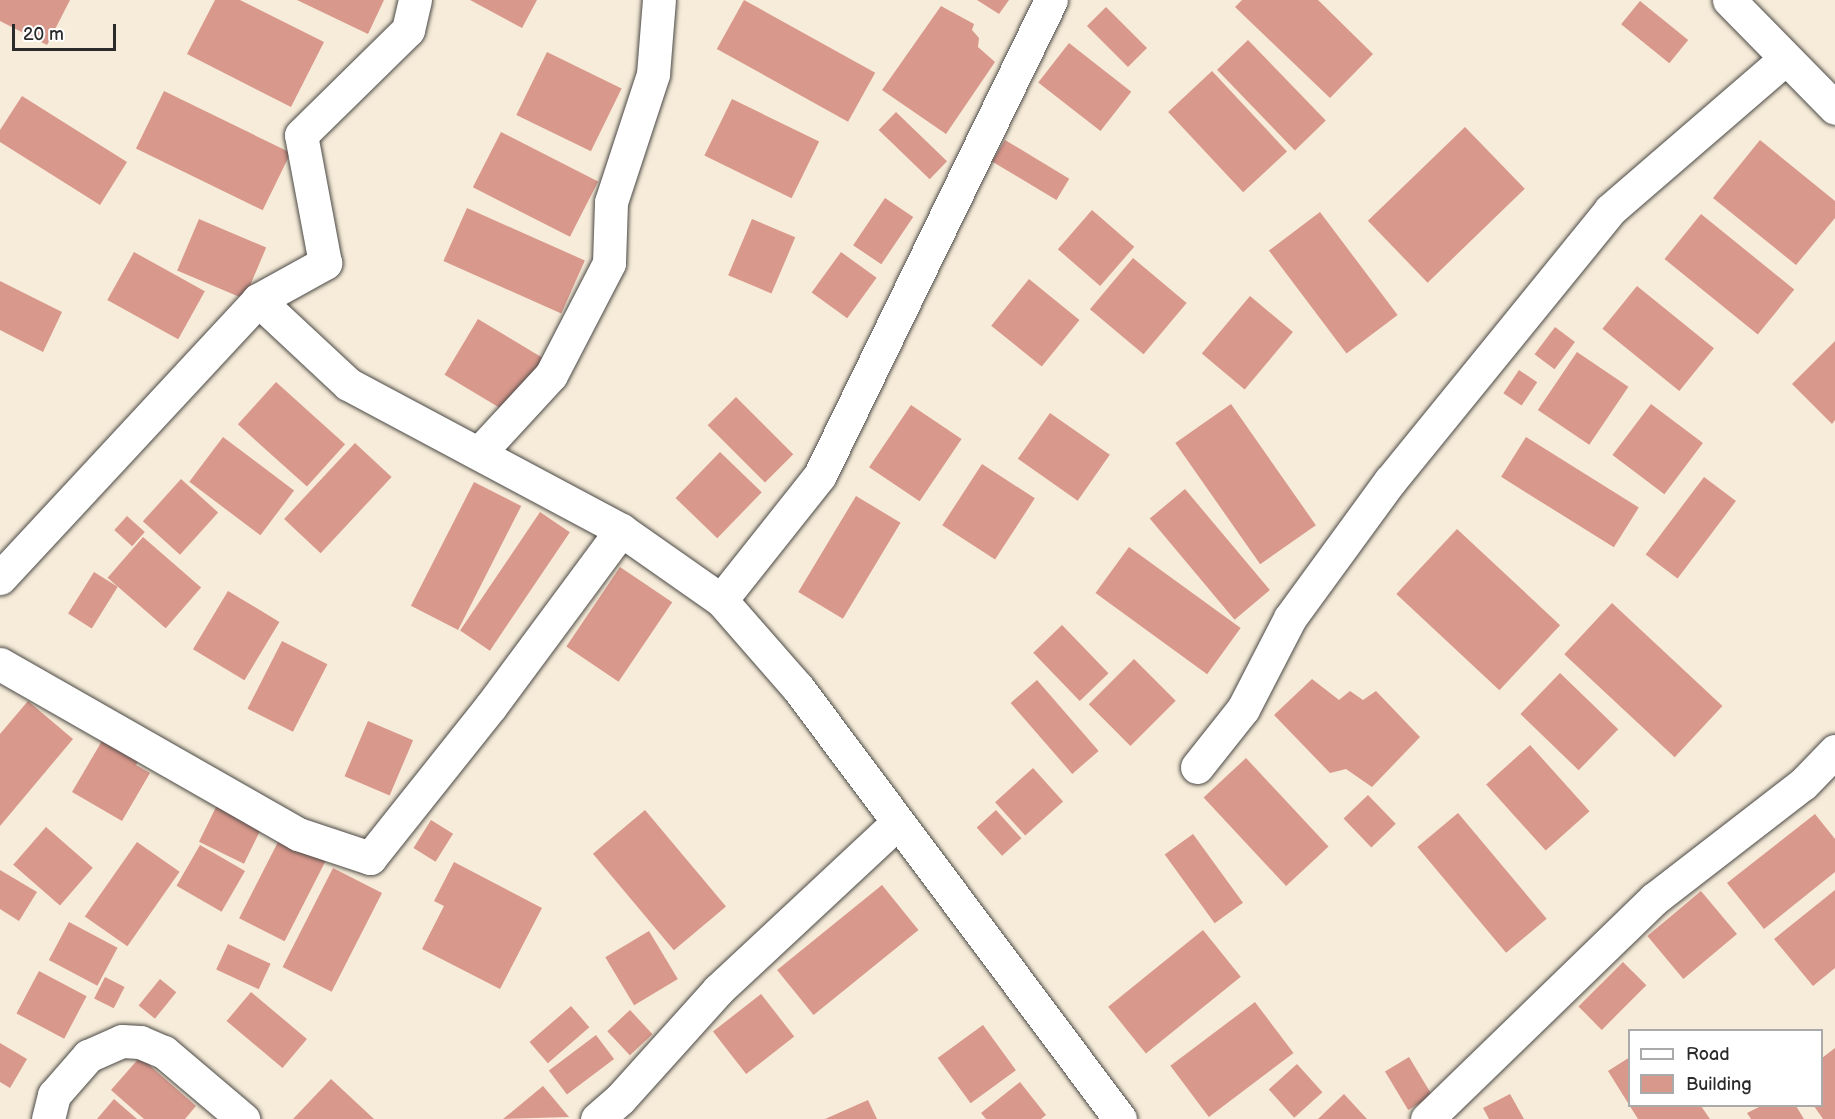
<!DOCTYPE html>
<style>
body{margin:0}
#map{position:relative;width:1835px;height:1119px;overflow:hidden;background:#f7ecd9;font-family:"Balsamiq Sans",sans-serif}
div>[style]{position:absolute}
.building>*{inset:0;background:#d9988c;transform-origin:0 0}
.roads{filter:drop-shadow(0 0 2px #4a4845) drop-shadow(0 0 2px #4a4845)}
.street>*{height:33px;margin:-16.5px;padding:0 16.5px;transform-origin:16.5px;border-radius:16.5px;background:#fff}
span{translate:-50% -50%;white-space:nowrap;text-align:center;line-height:1.15;-webkit-text-stroke:4.5px #fff;paint-order:stroke}
.legend{position:absolute;left:1628px;top:1029px;width:195px;height:78px;box-sizing:border-box;background:#fff;border:2px solid #aaa;margin:0;padding:8px 10px;list-style:none;font-size:18px;color:#2b2b2b}
.legend li{display:flex;align-items:center;gap:12px;height:30px}
.legend b{width:30px;border:2px solid #aaa}
.scale{position:absolute;left:12px;top:24px;width:104px;height:27px;box-sizing:border-box;border:3px solid #2b2b2b;border-top:0;padding-left:8px;font-size:18px;line-height:21px;white-space:nowrap;color:#2b2b2b;-webkit-text-stroke:4px #fff;paint-order:stroke}
</style>
<div id="map">
<div class="building">
<div style="clip-path:polygon(0 0,70px 0,47px 45px,0 21px)"></div>
<div style="clip-path:polygon(215px 0,240px 0,324px 42px,291px 107px,187px 54px)"></div>
<div style="clip-path:polygon(297px 0,384px 0,368px 34px)"></div>
<div style="clip-path:polygon(470px 0,537px 0,522px 28px)"></div>
<div style="left:744px;top:0;width:150px;height:56px;rotate:29deg"></div>
<div style="clip-path:polygon(977px 0,1009px 0,999px 14px)"></div>
<div style="clip-path:polygon(1242px 0,1318px 0,1373px 54px,1330px 98px,1235px 7px)"></div>
<div style="left:1640px;top:1px;width:62px;height:30px;rotate:39deg"></div>
<div style="clip-path:polygon(941px 6px,974px 24px,972px 30px,979px 38px,978px 47px,995px 62px,946px 134px,882px 90px)"></div>
<div style="left:1106px;top:7px;width:58px;height:27px;rotate:45deg"></div>
<div style="left:1248px;top:40px;width:112px;height:43px;rotate:46deg"></div>
<div style="left:1069px;top:43px;width:79px;height:50px;rotate:38deg"></div>
<div style="left:547px;top:52px;width:83px;height:70px;rotate:26deg"></div>
<div style="left:1212px;top:71px;width:110px;height:60px;rotate:47deg"></div>
<div style="left:164px;top:91px;width:141px;height:64px;rotate:26deg"></div>
<div style="clip-path:polygon(22px 96px,127px 162px,100px 205px,0 142px,0 130px)"></div>
<div style="left:732px;top:99px;width:97px;height:63px;rotate:26deg"></div>
<div style="left:896px;top:112px;width:71px;height:25px;rotate:44deg"></div>
<div style="left:1465px;top:127px;width:86px;height:135px;rotate:46deg"></div>
<div style="left:501px;top:132px;width:109px;height:62px;rotate:27deg"></div>
<div style="left:1005px;top:140px;width:75px;height:25px;rotate:31deg"></div>
<div style="clip-path:polygon(1760px 140px,1835px 201px,1835px 218px,1796px 265px,1713px 198px)"></div>
<div style="left:885px;top:198px;width:34px;height:57px;rotate:34deg"></div>
<div style="left:467px;top:208px;width:129px;height:58px;rotate:24deg"></div>
<div style="left:1092px;top:210px;width:56px;height:52px;rotate:41deg"></div>
<div style="left:1320px;top:212px;width:129px;height:64px;rotate:53deg"></div>
<div style="left:1701px;top:214px;width:120px;height:58px;rotate:39deg"></div>
<div style="left:199px;top:219px;width:73px;height:56px;rotate:23deg"></div>
<div style="left:752px;top:219px;width:47px;height:61px;rotate:23deg"></div>
<div style="left:134px;top:252px;width:81px;height:55px;rotate:29deg"></div>
<div style="left:841px;top:252px;width:44px;height:50px;rotate:36deg"></div>
<div style="left:1133px;top:258px;width:70px;height:67px;rotate:40deg"></div>
<div style="left:1029px;top:279px;width:65px;height:60px;rotate:39deg"></div>
<div style="clip-path:polygon(0 281px,62px 312px,43px 352px,0 330px)"></div>
<div style="left:1637px;top:286px;width:99px;height:55px;rotate:39deg"></div>
<div style="left:1250px;top:296px;width:56px;height:75px;rotate:40deg"></div>
<div style="left:478px;top:319px;width:77px;height:65px;rotate:31deg"></div>
<div style="left:1555px;top:327px;width:25px;height:34px;rotate:37deg"></div>
<div style="clip-path:polygon(1835px 341px,1835px 420px,1832px 424px,1792px 384px)"></div>
<div style="left:1577px;top:352px;width:62px;height:70px;rotate:34deg"></div>
<div style="left:1519px;top:370px;width:22px;height:28px;rotate:34deg"></div>
<div style="left:276px;top:382px;width:93px;height:57px;rotate:42deg"></div>
<div style="left:736px;top:397px;width:81px;height:40px;rotate:45deg"></div>
<div style="left:1231px;top:404px;width:148px;height:68px;rotate:55deg"></div>
<div style="left:1651px;top:404px;width:65px;height:64px;rotate:37deg"></div>
<div style="left:911px;top:405px;width:61px;height:75px;rotate:34deg"></div>
<div style="left:1050px;top:413px;width:73px;height:56px;rotate:35deg"></div>
<div style="left:223px;top:437px;width:89px;height:56px;rotate:37deg"></div>
<div style="left:1526px;top:437px;width:133px;height:47px;rotate:32deg"></div>
<div style="left:355px;top:443px;width:50px;height:104px;rotate:43deg"></div>
<div style="left:720px;top:452px;width:58px;height:64px;rotate:44deg"></div>
<div style="left:982px;top:464px;width:63px;height:73px;rotate:33deg"></div>
<div style="left:1704px;top:477px;width:40px;height:97px;rotate:37deg"></div>
<div style="left:181px;top:479px;width:50px;height:57px;rotate:42deg"></div>
<div style="left:474px;top:482px;width:53px;height:139px;rotate:27deg"></div>
<div style="left:1185px;top:489px;width:132px;height:46px;rotate:50deg"></div>
<div style="left:856px;top:496px;width:52px;height:112px;rotate:31deg"></div>
<div style="left:540px;top:512px;width:36px;height:143px;rotate:34deg"></div>
<div style="left:127px;top:516px;width:24px;height:19px;rotate:42deg"></div>
<div style="left:1457px;top:529px;width:141px;height:89px;rotate:43deg"></div>
<div style="left:143px;top:537px;width:77px;height:54px;rotate:41deg"></div>
<div style="left:1129px;top:547px;width:138px;height:57px;rotate:36deg"></div>
<div style="left:620px;top:567px;width:63px;height:96px;rotate:34deg"></div>
<div style="left:94px;top:572px;width:28px;height:49px;rotate:32deg"></div>
<div style="left:228px;top:591px;width:60px;height:68px;rotate:31deg"></div>
<div style="left:1612px;top:603px;width:151px;height:70px;rotate:43deg"></div>
<div style="left:1062px;top:625px;width:67px;height:40px;rotate:46deg"></div>
<div style="left:282px;top:641px;width:51px;height:76px;rotate:27deg"></div>
<div style="left:1134px;top:659px;width:59px;height:64px;rotate:45deg"></div>
<div style="left:1560px;top:673px;width:81px;height:57px;rotate:44deg"></div>
<div style="clip-path:polygon(1312px 679px,1339px 700px,1350px 691px,1363px 700px,1376px 691px,1420px 737px,1372px 787px,1346px 769px,1330px 773px,1274px 715px)"></div>
<div style="left:1037px;top:680px;width:94px;height:35px;rotate:49deg"></div>
<div style="clip-path:polygon(28px 701px,73px 739px,0 826px,0 734px)"></div>
<div style="left:368px;top:721px;width:49px;height:60px;rotate:23deg"></div>
<div style="clip-path:polygon(106px 734px,142px 755px,136px 765px,150px 773px,122px 821px,72px 792px)"></div>
<div style="left:1530px;top:745px;width:89px;height:59px;rotate:48deg"></div>
<div style="left:1246px;top:758px;width:121px;height:58px;rotate:47deg"></div>
<div style="left:1033px;top:768px;width:45px;height:51px;rotate:48deg"></div>
<div style="left:1368px;top:795px;width:40px;height:34px;rotate:46deg"></div>
<div style="left:217px;top:805px;width:50px;height:41px;rotate:26deg"></div>
<div style="left:645px;top:810px;width:126px;height:68px;rotate:50deg"></div>
<div style="left:996px;top:810px;width:38px;height:26px;rotate:48deg"></div>
<div style="left:1458px;top:813px;width:138px;height:53px;rotate:50deg"></div>
<div style="clip-path:polygon(1815px 814px,1835px 839px,1835px 872px,1764px 929px,1727px 883px)"></div>
<div style="left:431px;top:820px;width:26px;height:33px;rotate:32deg"></div>
<div style="left:46px;top:827px;width:62px;height:50px;rotate:41deg"></div>
<div style="left:1193px;top:834px;width:85px;height:35px;rotate:54deg"></div>
<div style="left:280px;top:838px;width:51px;height:90px;rotate:27deg"></div>
<div style="left:137px;top:842px;width:52px;height:91px;rotate:35deg"></div>
<div style="left:200px;top:845px;width:52px;height:47px;rotate:30deg"></div>
<div style="clip-path:polygon(454px 862px,542px 908px,500px 989px,422px 949px,444px 906px,434px 901px)"></div>
<div style="left:333px;top:868px;width:55px;height:111px;rotate:27deg"></div>
<div style="clip-path:polygon(0 870px,37px 892px,19px 921px,0 909px)"></div>
<div style="left:882px;top:885px;width:58px;height:135px;rotate:51deg"></div>
<div style="clip-path:polygon(1835px 890px,1835px 968px,1813px 986px,1774px 939px)"></div>
<div style="left:1701px;top:891px;width:56px;height:70px;rotate:50deg"></div>
<div style="left:69px;top:922px;width:55px;height:43px;rotate:28deg"></div>
<div style="left:1203px;top:930px;width:60px;height:122px;rotate:51deg"></div>
<div style="left:649px;top:931px;width:56px;height:51px;rotate:59deg"></div>
<div style="left:228px;top:944px;width:47px;height:28px;rotate:25deg"></div>
<div style="left:1623px;top:962px;width:33px;height:63px;rotate:45deg"></div>
<div style="left:39px;top:971px;width:54px;height:48px;rotate:28deg"></div>
<div style="left:105px;top:977px;width:22px;height:24px;rotate:27deg"></div>
<div style="left:160px;top:979px;width:21px;height:34px;rotate:39deg"></div>
<div style="left:251px;top:992px;width:73px;height:38px;rotate:40deg"></div>
<div style="left:761px;top:994px;width:54px;height:61px;rotate:52deg"></div>
<div style="left:1255px;top:1002px;width:64px;height:106px;rotate:53deg"></div>
<div style="left:571px;top:1006px;width:28px;height:55px;rotate:49deg"></div>
<div style="left:630px;top:1010px;width:33px;height:31px;rotate:47deg"></div>
<div style="left:983px;top:1025px;width:56px;height:56px;rotate:54deg"></div>
<div style="left:596px;top:1035px;width:30px;height:59px;rotate:53deg"></div>
<div style="clip-path:polygon(0 1043px,27px 1059px,10px 1088px,0 1082px)"></div>
<div style="clip-path:polygon(1835px 1048px,1835px 1119px,1823px 1119px,1814px 1106px,1822px 1106px,1822px 1058px)"></div>
<div style="clip-path:polygon(140px 1057px,196px 1106px,185px 1119px,144px 1119px,111px 1090px)"></div>
<div style="left:1409px;top:1057px;width:45px;height:28px;rotate:59deg"></div>
<div style="clip-path:polygon(1630px 1057px,1630px 1106px,1701px 1106px,1710px 1119px,1638px 1119px,1608px 1071px)"></div>
<div style="left:1297px;top:1064px;width:38px;height:38px;rotate:48deg"></div>
<div style="clip-path:polygon(331px 1079px,374px 1119px,293px 1119px)"></div>
<div style="clip-path:polygon(1020px 1082px,1046px 1115px,1041px 1119px,986px 1119px,981px 1113px)"></div>
<div style="clip-path:polygon(543px 1086px,569px 1117px,503px 1119px)"></div>
<div style="clip-path:polygon(1344px 1094px,1367px 1119px,1318px 1119px)"></div>
<div style="clip-path:polygon(1510px 1094px,1524px 1119px,1489px 1119px,1483px 1108px)"></div>
<div style="clip-path:polygon(114px 1099px,137px 1119px,97px 1119px)"></div>
<div style="clip-path:polygon(868px 1100px,877px 1119px,825px 1119px)"></div>
<div style="clip-path:polygon(1761px 1106px,1796px 1106px,1804px 1119px,1751px 1119px,1747px 1113px)"></div>
</div>
<div class="roads">
<div class="street">
<div style="left:1729px;top:0;width:151px;rotate:45.5deg"></div>
<div style="left:258px;top:300px;width:123px;rotate:43deg"></div>
<div style="left:348px;top:384px;width:310px;rotate:28.1deg"></div>
<div style="left:621px;top:530px;width:122px;rotate:35deg"></div>
<div style="left:721px;top:600px;width:117px;rotate:48.8deg"></div>
<div style="left:798px;top:688px;width:538px;rotate:53.24deg"></div>
<div style="left:479px;top:453px;width:106px;rotate:-47.3deg"></div>
<div style="left:551px;top:375px;width:126px;rotate:-62.6deg"></div>
<div style="left:609px;top:263px;width:61px;rotate:-88.1deg"></div>
<div style="left:611px;top:202px;width:135px;rotate:-71.8deg"></div>
<div style="left:653px;top:74px;width:74px;rotate:-85.4deg"></div>
<div style="left:0;top:578px;width:379px;rotate:-47.1deg"></div>
<div style="left:258px;top:300px;width:77px;rotate:-28.9deg"></div>
<div style="left:325px;top:263px;width:130px;rotate:-100.6deg"></div>
<div style="left:301px;top:135px;width:150px;rotate:-44.5deg"></div>
<div style="left:408px;top:30px;width:31px;rotate:-77deg"></div>
<div style="left:721px;top:600px;width:159px;rotate:-51.6deg"></div>
<div style="left:820px;top:475px;width:528px;rotate:-64.07deg"></div>
<div style="left:0;top:664px;width:343px;rotate:29.7deg"></div>
<div style="left:298px;top:834px;width:76px;rotate:18.4deg"></div>
<div style="left:370px;top:858px;width:194px;rotate:-51.5deg"></div>
<div style="left:491px;top:706px;width:219px;rotate:-53.5deg"></div>
<div style="left:1197px;top:767px;width:74px;rotate:-51.6deg"></div>
<div style="left:1243px;top:709px;width:102px;rotate:-62.7deg"></div>
<div style="left:1290px;top:618px;width:170px;rotate:-53.9deg"></div>
<div style="left:1390px;top:481px;width:349px;rotate:-50.9deg"></div>
<div style="left:1610px;top:210px;width:231px;rotate:-40.8deg"></div>
<div style="left:48px;top:1119px;width:25px;rotate:-76deg"></div>
<div style="left:54px;top:1095px;width:52px;rotate:-48.9deg"></div>
<div style="left:88px;top:1056px;width:37px;rotate:-24deg"></div>
<div style="left:122px;top:1041px;width:18px;rotate:3deg"></div>
<div style="left:140px;top:1042px;width:26px;rotate:23deg"></div>
<div style="left:164px;top:1052px;width:104px;rotate:40.3deg"></div>
<div style="left:597px;top:1119px;width:30px;rotate:-41deg"></div>
<div style="left:620px;top:1099px;width:147px;rotate:-48deg"></div>
<div style="left:718px;top:990px;width:245px;rotate:-43deg"></div>
<div style="left:1427px;top:1119px;width:316px;rotate:-44.1deg"></div>
<div style="left:1654px;top:899px;width:188px;rotate:-37.7deg"></div>
<div style="left:1803px;top:784px;width:46px;rotate:-45.9deg"></div>
</div>
</div>
<ul class="legend">
<li><b style="height:8px;background:#fff"></b>Road</li>
<li><b style="height:16px;background:#d9988c"></b>Building</li>
</ul>
<div class="scale">20 m</div>
</div>
